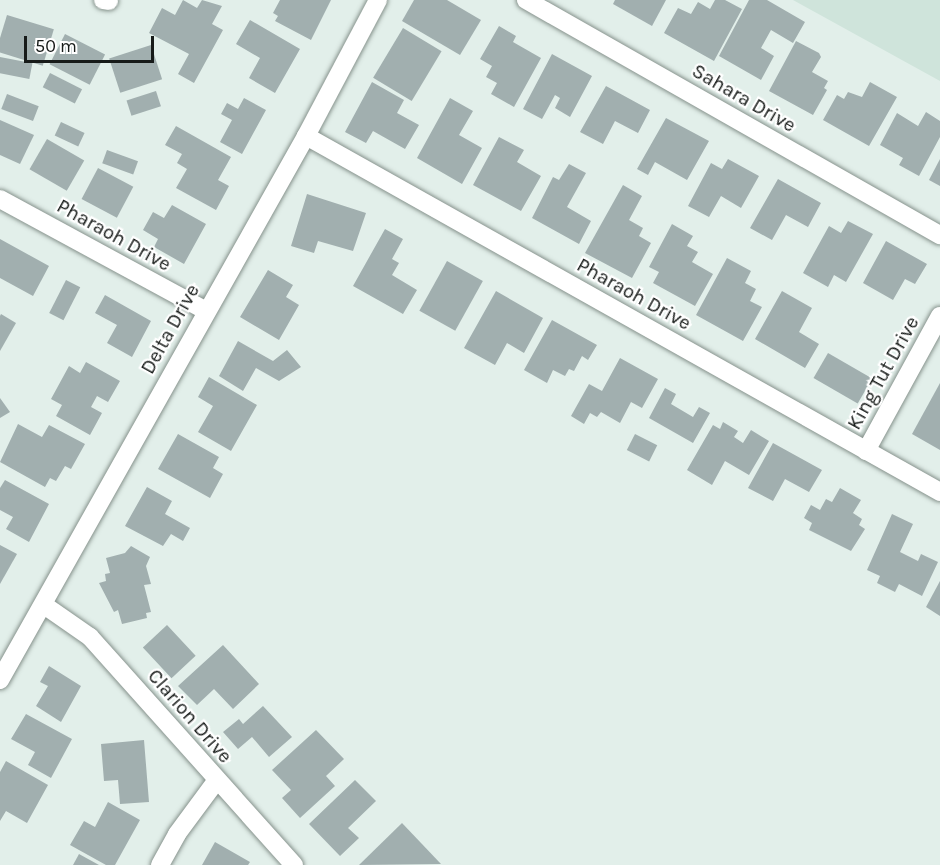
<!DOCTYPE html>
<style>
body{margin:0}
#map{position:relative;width:940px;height:865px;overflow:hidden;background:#e2efea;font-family:Karla,sans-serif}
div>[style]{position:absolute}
.built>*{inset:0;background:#cfe4db}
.building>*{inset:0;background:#a1afaf;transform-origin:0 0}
.roads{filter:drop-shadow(0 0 2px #86928c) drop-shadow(0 0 2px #86928c)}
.minor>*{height:18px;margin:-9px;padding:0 9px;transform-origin:9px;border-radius:9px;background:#fff}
span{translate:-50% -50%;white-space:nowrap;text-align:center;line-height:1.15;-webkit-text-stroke:4.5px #fff;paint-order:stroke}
.street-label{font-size:20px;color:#171b19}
.scale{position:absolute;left:24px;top:36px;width:130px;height:27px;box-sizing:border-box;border:3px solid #171b19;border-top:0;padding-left:8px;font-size:18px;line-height:21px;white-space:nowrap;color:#171b19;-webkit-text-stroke:4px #fff;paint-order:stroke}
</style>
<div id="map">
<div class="built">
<div style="clip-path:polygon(793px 0,940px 0,940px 81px)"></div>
</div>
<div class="building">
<div style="clip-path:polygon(183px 0,197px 8px,202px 0,222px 6px,212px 24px,223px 30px,194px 83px,178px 74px,189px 54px,149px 33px,162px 8px,175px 15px)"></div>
<div style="clip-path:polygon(280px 0,331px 0,311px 40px,275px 21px,278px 16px,273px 13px)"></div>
<div style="clip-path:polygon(414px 0,447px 0,481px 20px,460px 55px,402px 21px)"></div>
<div style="clip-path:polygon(615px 0,666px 0,652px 26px,613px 4px)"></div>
<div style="clip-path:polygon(715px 0,725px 0,742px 9px,714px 61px,664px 33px,678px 8px,691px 14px,698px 2px,710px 9px)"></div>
<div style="clip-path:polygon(749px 0,767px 0,805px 22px,793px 43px,771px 30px,761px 48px,774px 56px,761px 80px,719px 56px)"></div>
<div style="left:7px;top:15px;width:49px;height:38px;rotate:17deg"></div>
<div style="clip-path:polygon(250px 20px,300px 49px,275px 93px,249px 78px,260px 58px,236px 44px)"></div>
<div style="clip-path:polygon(499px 26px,516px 36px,513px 42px,541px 58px,514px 107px,491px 94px,497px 83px,486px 77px,492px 66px,480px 59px)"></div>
<div style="left:403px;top:28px;width:45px;height:58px;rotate:31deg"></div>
<div style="left:65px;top:34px;width:45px;height:34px;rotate:27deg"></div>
<div style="clip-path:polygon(796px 41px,819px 53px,821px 57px,812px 72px,828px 81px,824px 88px,827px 90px,813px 115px,769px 91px)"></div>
<div style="left:151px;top:45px;width:36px;height:44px;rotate:72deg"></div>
<div style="clip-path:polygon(552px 54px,592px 76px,570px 117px,555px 108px,560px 98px,555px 95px,542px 119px,523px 109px)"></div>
<div style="left:0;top:57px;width:33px;height:16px;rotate:11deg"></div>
<div style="left:50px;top:73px;width:36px;height:16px;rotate:27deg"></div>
<div style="clip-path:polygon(372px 82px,404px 100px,397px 113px,419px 125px,405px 149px,373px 131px,366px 143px,345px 132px)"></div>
<div style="clip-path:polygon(870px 82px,897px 97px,869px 146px,823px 120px,837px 95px,844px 99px,848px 92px,862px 97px)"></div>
<div style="clip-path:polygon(606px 86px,650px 110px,638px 133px,615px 121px,603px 144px,580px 132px)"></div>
<div style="left:156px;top:91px;width:16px;height:31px;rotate:72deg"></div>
<div style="left:7px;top:94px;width:34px;height:16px;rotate:21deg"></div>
<div style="clip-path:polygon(244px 98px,266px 110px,242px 154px,220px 142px,232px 120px,221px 114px,227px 103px,238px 109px)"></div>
<div style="clip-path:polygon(450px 98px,473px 111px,459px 135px,482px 148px,462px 184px,417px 158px)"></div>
<div style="clip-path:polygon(926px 112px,940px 121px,940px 137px,919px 176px,899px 165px,903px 158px,880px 145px,897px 113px,918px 126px)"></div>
<div style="clip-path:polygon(666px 118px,709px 141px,687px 180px,655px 162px,648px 175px,637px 169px)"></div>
<div style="clip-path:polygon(0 120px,34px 135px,20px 164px,0 155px)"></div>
<div style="left:61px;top:122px;width:26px;height:15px;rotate:25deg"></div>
<div style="clip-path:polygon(176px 126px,231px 157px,218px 180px,229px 186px,216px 210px,176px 188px,187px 169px,177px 163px,182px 154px,165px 145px)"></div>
<div style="clip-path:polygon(499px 137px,524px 150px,517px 162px,541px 176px,521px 211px,473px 185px)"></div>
<div style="left:47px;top:139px;width:43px;height:35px;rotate:30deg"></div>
<div style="left:107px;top:150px;width:33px;height:14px;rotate:20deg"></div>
<div style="clip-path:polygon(728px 159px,759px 176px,741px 208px,721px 196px,709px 217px,688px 206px,711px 163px,722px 169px)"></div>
<div style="clip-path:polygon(940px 159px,940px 186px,929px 180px)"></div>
<div style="clip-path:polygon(569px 164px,586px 173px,567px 207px,591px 221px,579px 244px,532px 218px,553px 177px,559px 180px)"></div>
<div style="left:98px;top:168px;width:40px;height:35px;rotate:28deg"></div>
<div style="clip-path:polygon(778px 179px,821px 203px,808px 227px,786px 215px,772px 240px,750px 228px)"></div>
<div style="clip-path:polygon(623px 185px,642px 196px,629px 220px,643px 228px,639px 236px,651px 243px,632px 278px,585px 253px)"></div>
<div style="clip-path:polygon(307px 194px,366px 213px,353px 251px,318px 241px,314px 253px,291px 246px)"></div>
<div style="clip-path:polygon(172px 205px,206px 224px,184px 264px,154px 247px,158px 239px,143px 230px,153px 212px,164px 218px)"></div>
<div style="clip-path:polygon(848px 221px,873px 234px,846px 282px,834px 275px,828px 287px,803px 273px,829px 226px,841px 233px)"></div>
<div style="clip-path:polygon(672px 224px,693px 236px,687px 246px,698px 252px,692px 262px,713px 274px,695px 306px,653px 283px,659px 272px,649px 267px)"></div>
<div style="clip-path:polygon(385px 229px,403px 239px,392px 259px,399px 263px,392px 275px,417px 290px,403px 314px,353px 286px)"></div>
<div style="clip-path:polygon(0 239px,49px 266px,33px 296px,0 278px)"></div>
<div style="clip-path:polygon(886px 241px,927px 264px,915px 284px,905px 279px,893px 300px,863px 283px)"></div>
<div style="clip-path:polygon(727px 258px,751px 271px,745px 283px,756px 289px,750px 301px,762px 307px,743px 341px,696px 315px)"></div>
<div style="left:447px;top:261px;width:41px;height:57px;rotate:29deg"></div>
<div style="clip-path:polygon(268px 270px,293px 285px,286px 297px,299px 305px,279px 340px,240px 317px)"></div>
<div style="left:66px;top:280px;width:16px;height:37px;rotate:27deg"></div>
<div style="clip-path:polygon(496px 291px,543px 318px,524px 353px,507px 343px,495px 365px,464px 348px)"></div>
<div style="clip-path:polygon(782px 291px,812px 308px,799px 332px,819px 344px,805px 368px,755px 339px)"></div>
<div style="clip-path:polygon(105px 295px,151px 321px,132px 357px,107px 343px,117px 325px,95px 313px)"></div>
<div style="clip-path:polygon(1px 314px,16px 323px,0 351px,0 316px)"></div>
<div style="clip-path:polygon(552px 320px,597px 345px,588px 360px,582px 356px,574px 371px,569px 369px,565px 376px,553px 370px,547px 383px,524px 370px)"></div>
<div style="clip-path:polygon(238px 341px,273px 361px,287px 350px,301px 367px,279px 381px,256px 368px,243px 391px,219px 376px)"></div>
<div style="left:828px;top:353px;width:51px;height:29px;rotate:30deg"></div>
<div style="clip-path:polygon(620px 358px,658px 379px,642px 408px,631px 402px,620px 423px,601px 412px,597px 417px,590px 413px,584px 424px,571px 416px,589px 384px,602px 391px)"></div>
<div style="clip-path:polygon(86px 362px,120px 381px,108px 402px,97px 396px,91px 407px,102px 413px,90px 435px,56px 416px,62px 405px,51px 399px,69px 366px,80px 373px)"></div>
<div style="clip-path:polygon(209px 377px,257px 405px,231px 451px,198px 432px,213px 406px,198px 397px)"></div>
<div style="clip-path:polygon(940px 383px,940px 450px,912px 434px)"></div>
<div style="clip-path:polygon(665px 388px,676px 394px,671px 404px,693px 417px,699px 407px,710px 413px,693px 443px,649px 418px)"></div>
<div style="clip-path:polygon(0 398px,10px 412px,0 418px)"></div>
<div style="clip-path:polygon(723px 422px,738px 431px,734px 437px,743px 443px,751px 430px,769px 441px,749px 475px,725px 461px,712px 485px,687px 470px,713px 425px,720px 429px)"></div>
<div style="clip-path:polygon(18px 424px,42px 437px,49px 425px,85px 444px,71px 469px,65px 466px,56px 481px,50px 478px,45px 487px,0 462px)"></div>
<div style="clip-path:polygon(178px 434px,219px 457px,213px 468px,223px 474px,210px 498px,158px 469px)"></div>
<div style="left:635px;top:434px;width:25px;height:18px;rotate:27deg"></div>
<div style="clip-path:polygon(773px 443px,822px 470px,809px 492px,785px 479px,773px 501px,748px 488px)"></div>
<div style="clip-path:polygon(5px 480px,49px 504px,29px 542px,6px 529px,13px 517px,0 510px,0 488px)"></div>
<div style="clip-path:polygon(147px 487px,172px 501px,165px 514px,190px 528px,183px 541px,171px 534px,163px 546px,125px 526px)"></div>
<div style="clip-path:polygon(840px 488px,861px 500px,853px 513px,862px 519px,859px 525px,865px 529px,851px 551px,809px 530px,812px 523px,804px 518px,811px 505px,820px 510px,826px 499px,832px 502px)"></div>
<div style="clip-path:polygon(892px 514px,913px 524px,900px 552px,918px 561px,921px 554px,938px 562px,922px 596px,899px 584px,895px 592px,877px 583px,880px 576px,867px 570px)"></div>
<div style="clip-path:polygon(0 545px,17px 554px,0 584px)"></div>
<div style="clip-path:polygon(131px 546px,150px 557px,146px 566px,151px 584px,144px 585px,151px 612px,146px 613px,147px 618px,122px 624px,118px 610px,114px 612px,99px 583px,106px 581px,105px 574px,110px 573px,106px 558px,125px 553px)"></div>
<div style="clip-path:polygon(940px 581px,940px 616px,926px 607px)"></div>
<div style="left:167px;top:625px;width:42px;height:33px;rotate:47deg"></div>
<div style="clip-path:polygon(223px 645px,259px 684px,233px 709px,214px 689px,197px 705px,178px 686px)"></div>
<div style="clip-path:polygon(49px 666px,81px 686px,61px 722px,36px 706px,48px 686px,40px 682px)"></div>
<div style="clip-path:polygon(263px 706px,292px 737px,269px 757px,252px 737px,238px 749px,223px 732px,239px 719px,243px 724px)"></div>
<div style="clip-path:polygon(26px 714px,72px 739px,51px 778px,28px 765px,35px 752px,11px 739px)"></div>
<div style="clip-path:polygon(316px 730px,344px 759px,326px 776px,335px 786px,300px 818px,282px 798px,291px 790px,272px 770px)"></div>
<div style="clip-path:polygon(144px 740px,149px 802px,120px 804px,118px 780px,104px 781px,101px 744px)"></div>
<div style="clip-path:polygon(6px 761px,48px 785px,27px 823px,6px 811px,0 821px,0 772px)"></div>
<div style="clip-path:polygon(355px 780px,376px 801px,348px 828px,359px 838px,340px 856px,309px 824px)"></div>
<div style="clip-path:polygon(108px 802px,140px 820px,115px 865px,106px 865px,70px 845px,84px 821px,95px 827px)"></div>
<div style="clip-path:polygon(402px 823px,441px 864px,359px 865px)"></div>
<div style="clip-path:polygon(215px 842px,250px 862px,248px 865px,202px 865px)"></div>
<div style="clip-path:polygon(79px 854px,99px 865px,73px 865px)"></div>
</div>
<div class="roads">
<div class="minor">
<div style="left:103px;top:0;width:6px;rotate:9deg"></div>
<div style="left:526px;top:0;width:476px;rotate:29.6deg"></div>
<div style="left:306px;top:136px;width:727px;rotate:29.31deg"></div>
<div style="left:0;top:199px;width:234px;rotate:28.5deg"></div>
<div style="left:866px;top:451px;width:154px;rotate:-61.3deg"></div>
<div style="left:44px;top:605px;width:56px;rotate:34.8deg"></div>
<div style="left:90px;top:637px;width:306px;rotate:48.2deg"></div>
<div style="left:0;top:680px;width:624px;rotate:-60.64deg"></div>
<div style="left:306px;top:136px;width:154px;rotate:-62.1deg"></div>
<div style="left:160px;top:865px;width:35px;rotate:-61deg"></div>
<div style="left:177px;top:834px;width:67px;rotate:-53.5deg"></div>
</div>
</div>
<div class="street-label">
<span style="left:744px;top:98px;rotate:30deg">Sahara Drive</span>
<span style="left:114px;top:235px;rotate:29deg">Pharaoh Drive</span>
<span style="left:634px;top:294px;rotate:29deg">Pharaoh Drive</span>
<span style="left:170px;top:329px;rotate:-61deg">Delta Drive</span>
<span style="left:883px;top:373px;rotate:-61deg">King Tut Drive</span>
<span style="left:190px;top:716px;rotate:49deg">Clarion Drive</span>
</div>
<div class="scale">50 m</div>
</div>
